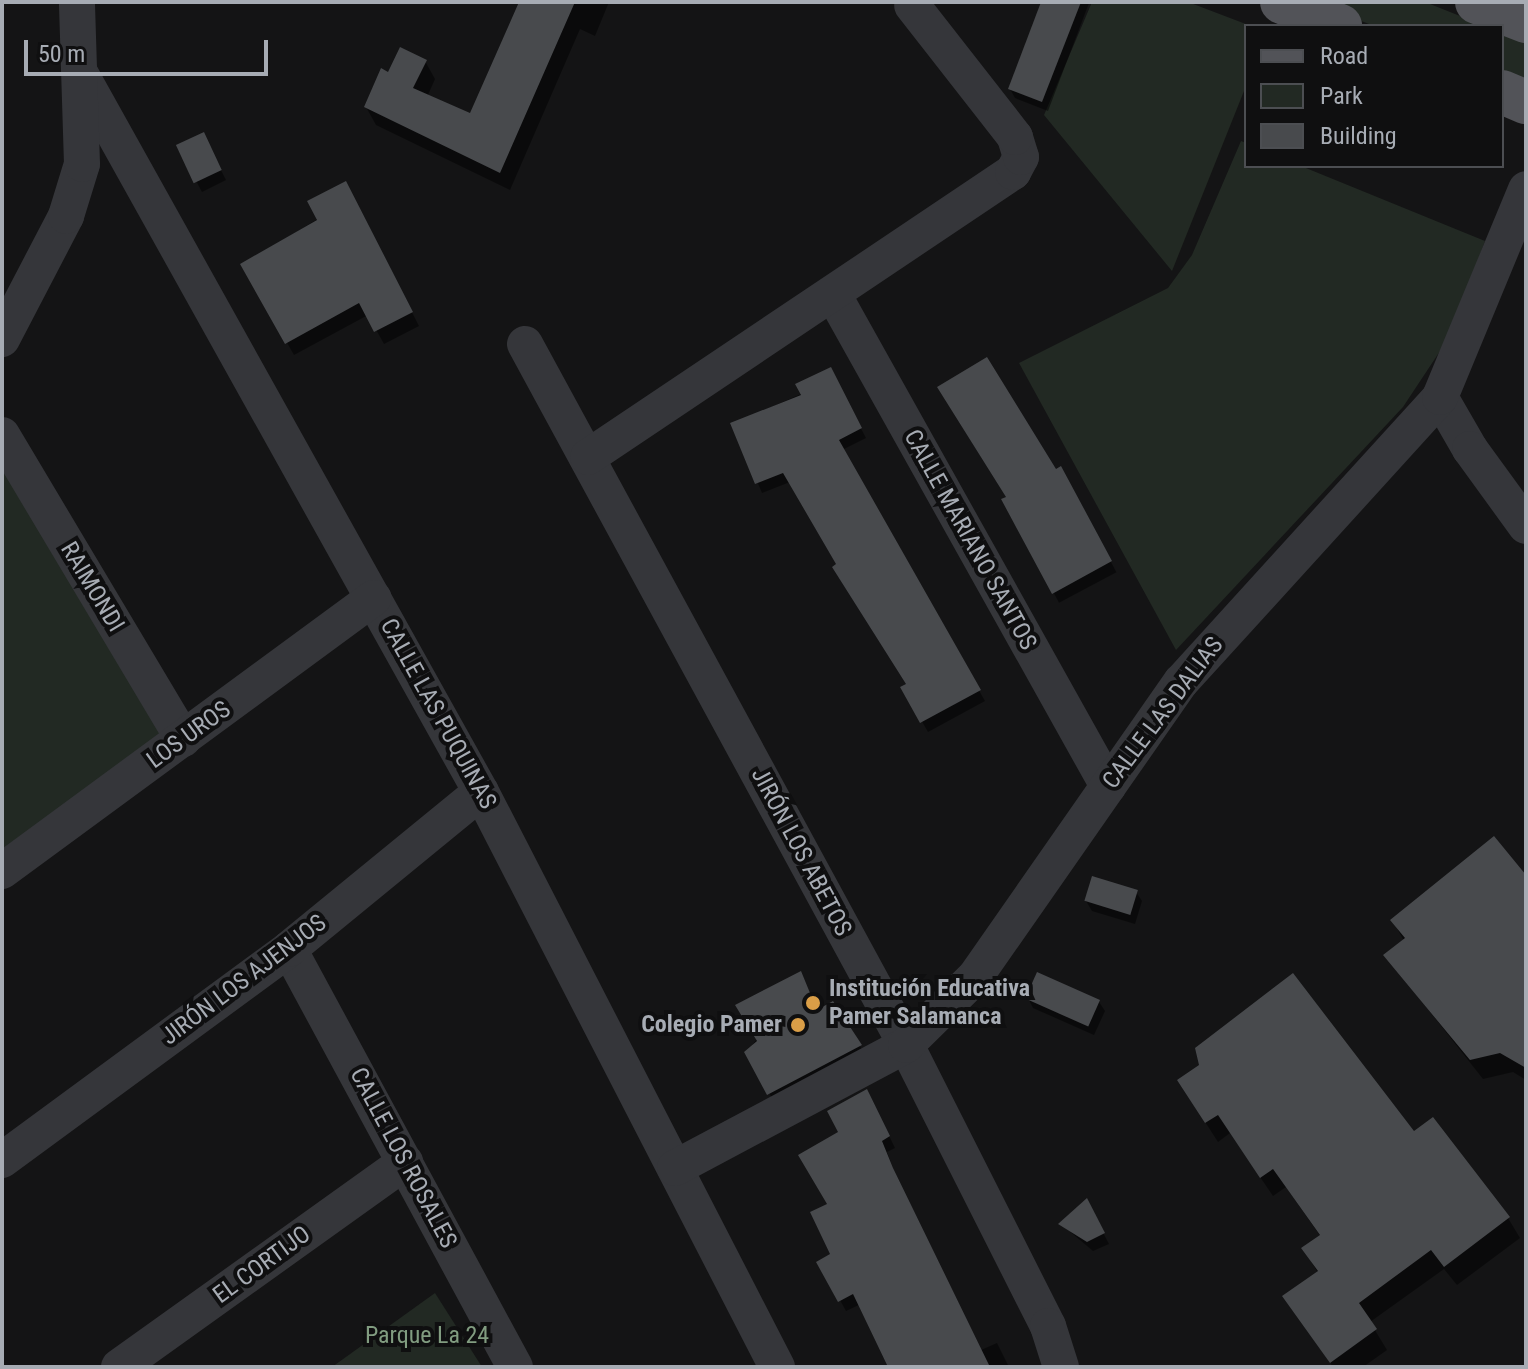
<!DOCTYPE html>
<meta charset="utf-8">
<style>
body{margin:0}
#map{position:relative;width:1528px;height:1369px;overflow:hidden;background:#141415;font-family:"Roboto Condensed",sans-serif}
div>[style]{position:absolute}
.green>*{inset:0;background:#222923}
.shadow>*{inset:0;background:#0007;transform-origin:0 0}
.building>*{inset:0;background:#484a4d;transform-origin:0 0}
.minor>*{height:36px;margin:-18px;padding:0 18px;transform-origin:18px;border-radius:18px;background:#35363a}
.major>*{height:44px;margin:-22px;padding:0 22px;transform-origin:22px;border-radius:22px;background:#525358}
.dots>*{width:22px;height:22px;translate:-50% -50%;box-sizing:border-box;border:4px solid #0f0f10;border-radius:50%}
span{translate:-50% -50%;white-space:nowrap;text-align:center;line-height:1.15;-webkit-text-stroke:8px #0f0f10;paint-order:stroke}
.street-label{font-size:24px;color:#a7acb4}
.poi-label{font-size:24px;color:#a7acb4;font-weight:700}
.left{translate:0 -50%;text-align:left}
.right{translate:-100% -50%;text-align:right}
.park-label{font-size:24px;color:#819c80}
.frame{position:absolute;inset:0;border:4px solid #a7acb4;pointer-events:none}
.legend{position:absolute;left:1244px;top:24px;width:260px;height:144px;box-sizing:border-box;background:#0f0f10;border:2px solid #4c4e52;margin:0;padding:10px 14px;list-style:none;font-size:24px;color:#a7acb4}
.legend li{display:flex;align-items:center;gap:16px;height:40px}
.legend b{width:40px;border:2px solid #4c4e52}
.scale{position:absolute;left:24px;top:40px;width:244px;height:36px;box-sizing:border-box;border:4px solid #a7acb4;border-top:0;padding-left:10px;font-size:24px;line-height:28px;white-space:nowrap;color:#a7acb4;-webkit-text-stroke:6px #0f0f10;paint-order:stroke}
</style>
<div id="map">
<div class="green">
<div style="clip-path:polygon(1092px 2px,1188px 2px,1251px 26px,1246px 26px,1246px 86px,1172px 271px,1044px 115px)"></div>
<div style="clip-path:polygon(1313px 2px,1425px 2px,1485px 26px,1374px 26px)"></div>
<div style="clip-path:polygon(1502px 33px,1526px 42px,1526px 85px,1502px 76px)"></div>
<div style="clip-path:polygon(1241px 141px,1246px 143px,1246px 166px,1301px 166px,1485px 241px,1450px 336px,1403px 407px,1176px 650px,1019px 363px,1168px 288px,1192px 255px)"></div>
<div style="clip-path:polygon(2px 459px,164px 733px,2px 851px)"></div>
<div style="clip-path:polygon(435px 1293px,482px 1367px,332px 1367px)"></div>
</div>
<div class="shadow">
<div style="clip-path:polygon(521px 2px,609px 2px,595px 36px,580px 29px,510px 190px,376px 125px,366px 107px,389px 74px,425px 61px,435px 79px,427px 97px,472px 116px)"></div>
<div style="clip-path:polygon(1044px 2px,1089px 3px,1048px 111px,1015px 98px,1010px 89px)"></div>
<div style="clip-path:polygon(208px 145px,226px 180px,202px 192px,178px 147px)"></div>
<div style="clip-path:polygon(353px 197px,419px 326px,384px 344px,368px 315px,294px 355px,243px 265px)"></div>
<div style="clip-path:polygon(835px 379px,866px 438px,842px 450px,985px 701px,928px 732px,903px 688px,908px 685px,790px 482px,762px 493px,733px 424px)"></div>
<div style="left:1061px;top:468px;width:118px;height:65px;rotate:62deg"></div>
<div style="clip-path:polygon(1526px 878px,1526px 1080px,1513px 1072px,1483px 1079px,1386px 956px,1404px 941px,1393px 921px)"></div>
<div style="clip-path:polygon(1136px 892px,1142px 901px,1135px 924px,1092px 911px,1086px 901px)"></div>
<div style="clip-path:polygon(801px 974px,818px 1012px,860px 1046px,868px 1060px,778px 1109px,747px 1053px)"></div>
<div style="clip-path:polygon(1028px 998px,1099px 1002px,1105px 1011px,1094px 1035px,1033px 1008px)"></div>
<div style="clip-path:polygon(1191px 1100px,1414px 1134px,1508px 1218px,1520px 1238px,1457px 1285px,1444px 1269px,1370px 1322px,1387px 1350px,1363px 1367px,1333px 1367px,1285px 1297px,1318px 1273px,1304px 1249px,1321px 1237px,1286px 1187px,1273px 1196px,1230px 1133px,1218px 1142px)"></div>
<div style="clip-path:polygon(873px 1103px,895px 1148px,887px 1152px,898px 1182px,981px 1350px,997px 1343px,1009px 1367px,896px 1367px,861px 1304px,846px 1311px,819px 1262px,833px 1255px,829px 1205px,840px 1133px)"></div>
<div style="clip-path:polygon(1087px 1202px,1109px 1244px,1093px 1251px,1061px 1224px)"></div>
</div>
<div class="building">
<div style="clip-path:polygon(519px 2px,575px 2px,500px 173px,364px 107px,381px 68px,388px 72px,400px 47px,427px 60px,413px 88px,470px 113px)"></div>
<div style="clip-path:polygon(1041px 2px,1081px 2px,1042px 102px,1008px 89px)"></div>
<div style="left:204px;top:132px;width:42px;height:31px;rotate:65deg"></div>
<div style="clip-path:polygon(346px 181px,413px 312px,374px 332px,359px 303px,285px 344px,240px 264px,317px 220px,307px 201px)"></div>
<div style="clip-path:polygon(987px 357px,1056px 469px,1061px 466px,1112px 561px,1052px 594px,1001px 499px,1006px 497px,937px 387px)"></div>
<div style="clip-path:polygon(831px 367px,862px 428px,839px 440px,981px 690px,920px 723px,900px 687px,906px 684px,832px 567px,836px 564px,783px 473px,755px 484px,730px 423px,801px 395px,795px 384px)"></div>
<div style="clip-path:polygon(1494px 836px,1526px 875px,1526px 1068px,1500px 1053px,1470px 1060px,1383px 955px,1405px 938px,1390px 920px)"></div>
<div style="left:1092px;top:876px;width:48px;height:26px;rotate:17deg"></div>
<div style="clip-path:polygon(801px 971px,817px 1010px,833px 1001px,862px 1045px,767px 1095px,744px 1052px,757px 1041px,735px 1005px)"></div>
<div style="left:1037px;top:972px;width:69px;height:29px;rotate:24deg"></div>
<div style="clip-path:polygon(1293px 973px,1414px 1131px,1433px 1117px,1510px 1217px,1444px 1267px,1431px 1250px,1359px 1303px,1377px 1329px,1330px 1363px,1282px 1296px,1318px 1271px,1301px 1248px,1320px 1235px,1273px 1169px,1260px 1178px,1218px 1115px,1205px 1123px,1177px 1080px,1199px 1065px,1195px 1048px)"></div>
<div style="clip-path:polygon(867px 1089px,890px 1136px,882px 1141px,893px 1168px,990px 1367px,888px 1367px,853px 1294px,838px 1302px,816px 1262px,830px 1254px,810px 1212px,827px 1204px,798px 1155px,838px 1132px,827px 1111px)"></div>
<div style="clip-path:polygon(1087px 1198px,1105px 1233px,1087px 1242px,1058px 1224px)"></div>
</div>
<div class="minor">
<div style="left:79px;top:71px;width:825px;rotate:60.86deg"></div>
<div style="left:481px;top:792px;width:647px;rotate:62.76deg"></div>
<div style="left:833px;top:294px;width:564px;rotate:60.8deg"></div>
<div style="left:2px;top:339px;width:139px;rotate:-62.5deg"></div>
<div style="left:66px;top:216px;width:54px;rotate:-72.9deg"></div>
<div style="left:82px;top:164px;width:162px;rotate:-91.8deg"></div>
<div style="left:525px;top:344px;width:798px;rotate:61.48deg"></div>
<div style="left:906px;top:1045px;width:315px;rotate:63.2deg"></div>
<div style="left:1048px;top:1326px;width:43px;rotate:72.4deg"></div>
<div style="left:1440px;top:397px;width:60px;rotate:60deg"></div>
<div style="left:1470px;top:449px;width:95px;rotate:54deg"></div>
<div style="left:2px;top:435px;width:354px;rotate:59.2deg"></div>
<div style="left:588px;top:457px;width:512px;rotate:-33.85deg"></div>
<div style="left:1013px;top:172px;width:17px;rotate:-62deg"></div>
<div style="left:1021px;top:157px;width:21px;rotate:-107deg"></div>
<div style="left:1015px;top:137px;width:167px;rotate:-128deg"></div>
<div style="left:2px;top:871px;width:461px;rotate:-36.3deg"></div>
<div style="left:289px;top:949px;width:475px;rotate:61.6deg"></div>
<div style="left:2px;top:1160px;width:356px;rotate:-36.3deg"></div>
<div style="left:289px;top:949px;width:248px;rotate:-39.3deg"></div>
<div style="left:675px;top:1168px;width:262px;rotate:-28deg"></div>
<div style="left:906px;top:1045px;width:97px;rotate:-44.6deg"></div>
<div style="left:975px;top:977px;width:360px;rotate:-55.1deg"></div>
<div style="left:1181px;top:682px;width:385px;rotate:-47.7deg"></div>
<div style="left:1440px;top:397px;width:225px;rotate:-67.5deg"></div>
<div style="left:119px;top:1367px;width:352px;rotate:-35.6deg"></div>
</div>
<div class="major">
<div style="left:1282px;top:2px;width:63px;rotate:22.5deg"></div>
<div style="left:1477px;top:2px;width:53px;rotate:21.2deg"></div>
<div style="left:1502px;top:92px;width:26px;rotate:23deg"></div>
</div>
<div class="dots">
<div style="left:813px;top:1003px;background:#da9e47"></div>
<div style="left:798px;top:1025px;background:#da9e47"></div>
</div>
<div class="street-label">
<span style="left:970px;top:540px;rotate:61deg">CALLE MARIANO SANTOS</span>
<span style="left:92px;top:587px;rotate:59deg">RAIMONDI</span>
<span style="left:1163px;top:713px;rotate:-53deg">CALLE LAS DALIAS</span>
<span style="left:438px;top:714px;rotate:61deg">CALLE LAS PUQUINAS</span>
<span style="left:189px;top:735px;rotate:-36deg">LOS UROS</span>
<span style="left:801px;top:852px;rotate:62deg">JIRÓN LOS ABETOS</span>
<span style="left:244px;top:980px;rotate:-37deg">JIRÓN LOS AJENJOS</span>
<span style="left:403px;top:1158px;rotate:62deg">CALLE LOS ROSALES</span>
<span style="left:262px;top:1265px;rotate:-36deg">EL CORTIJO</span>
</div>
<div class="poi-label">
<span class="left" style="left:829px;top:1003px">Institución Educativa<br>Pamer Salamanca</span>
<span class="right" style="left:782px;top:1025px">Colegio Pamer</span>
</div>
<div class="park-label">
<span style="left:427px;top:1336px">Parque La 24</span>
</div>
<div class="frame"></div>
<ul class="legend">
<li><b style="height:10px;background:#525358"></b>Road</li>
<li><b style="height:22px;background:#222923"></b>Park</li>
<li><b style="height:22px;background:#484a4d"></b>Building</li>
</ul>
<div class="scale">50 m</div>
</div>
